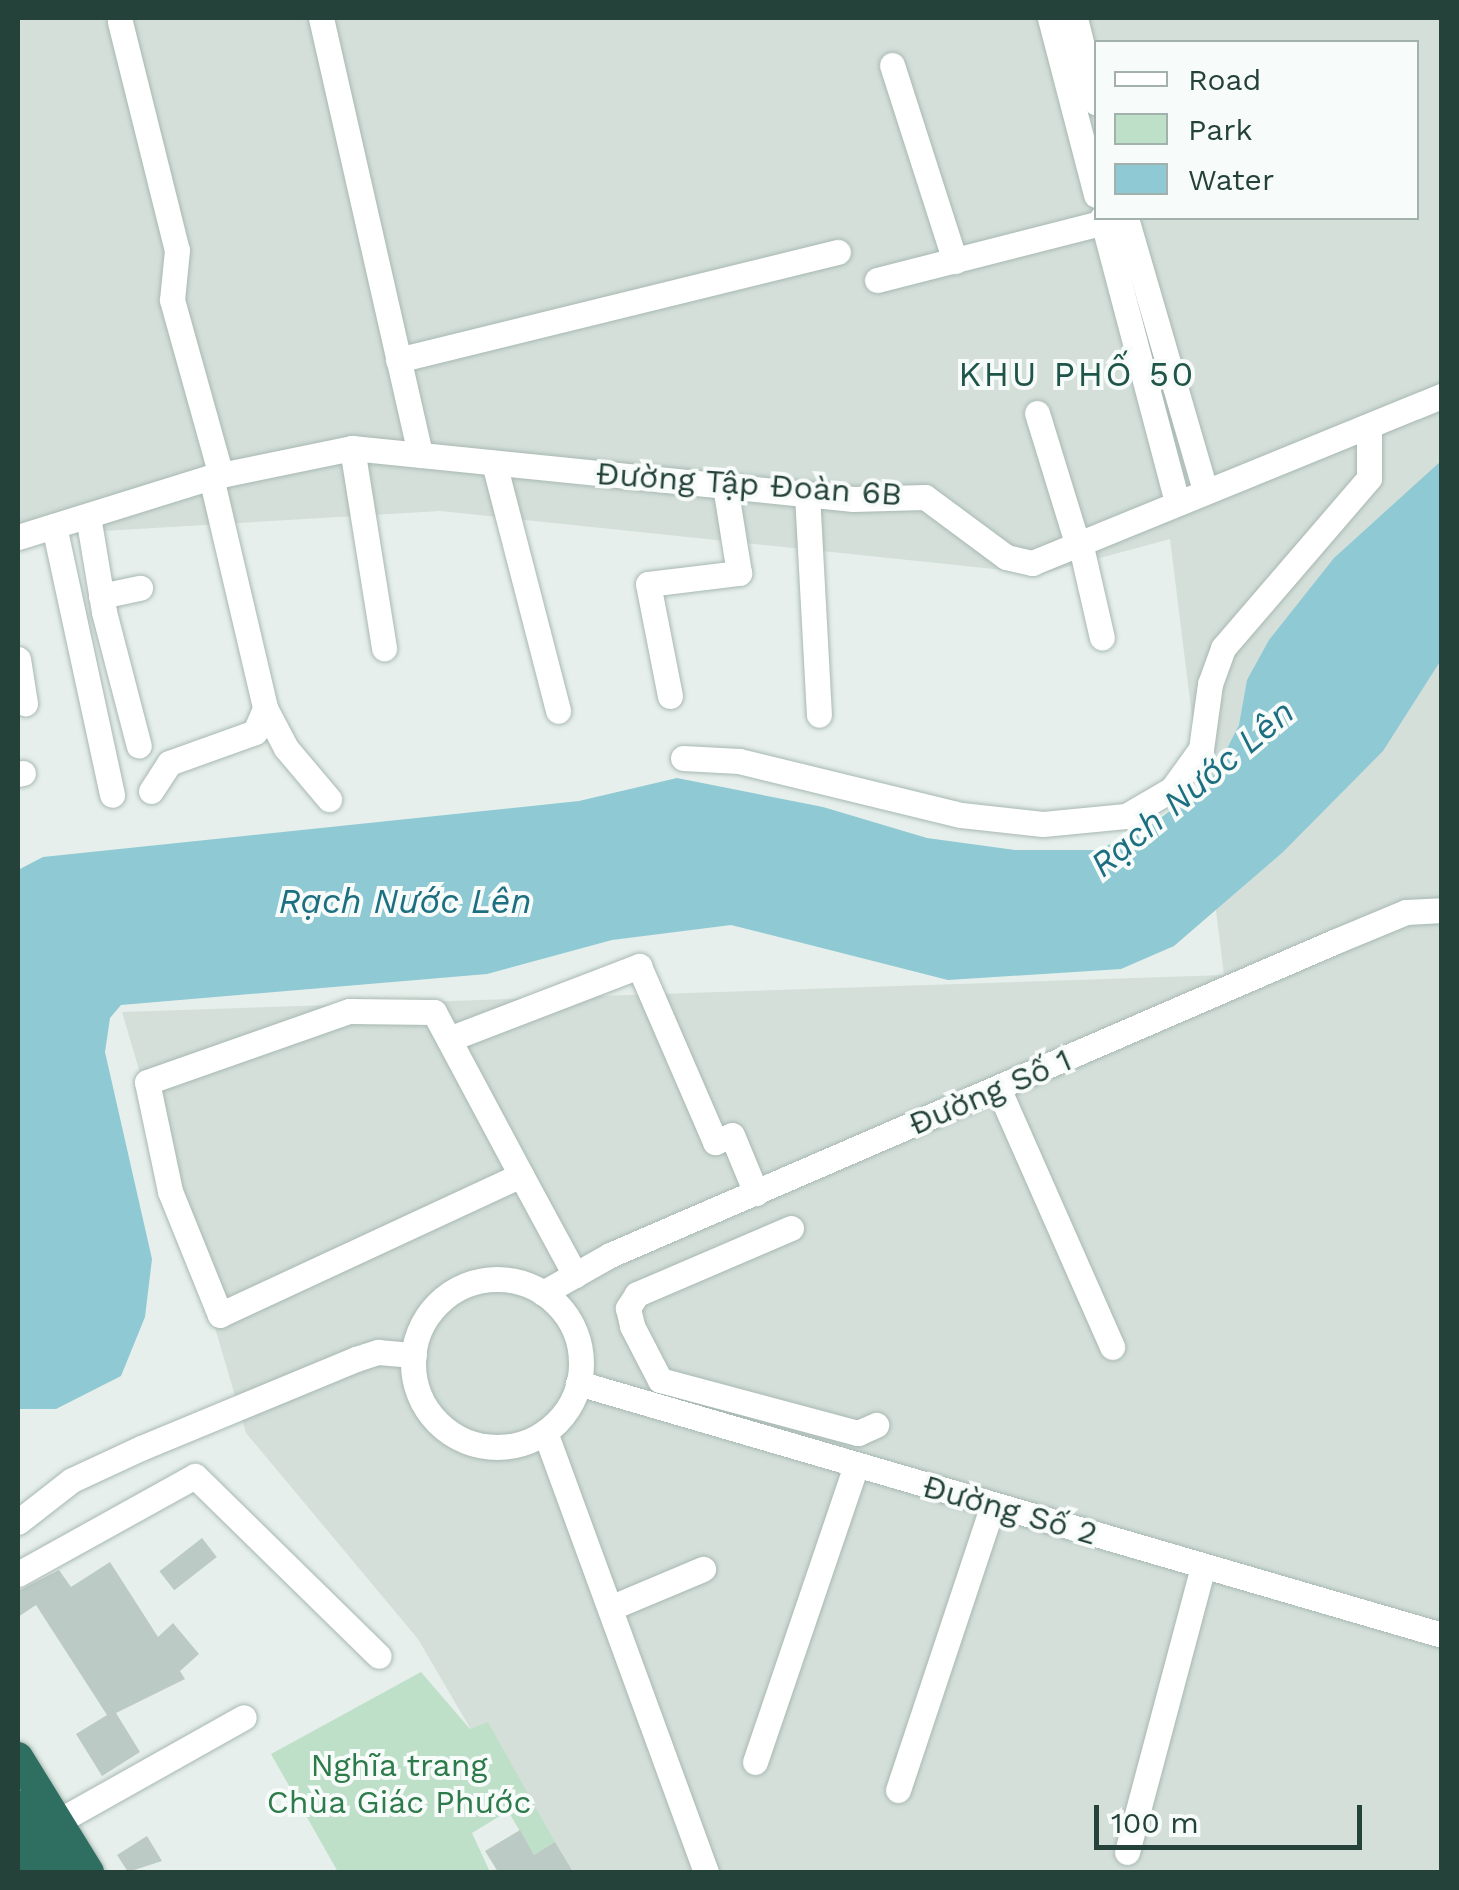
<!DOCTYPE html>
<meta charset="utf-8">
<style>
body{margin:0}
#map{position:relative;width:1459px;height:1890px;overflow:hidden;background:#e6efeb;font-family:"Work Sans",sans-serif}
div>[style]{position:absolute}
.built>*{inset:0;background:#d4dfda}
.green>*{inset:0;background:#bfe0c8}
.water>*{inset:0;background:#8ec9d4}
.building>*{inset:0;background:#bbcac4;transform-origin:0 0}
.roads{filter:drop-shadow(0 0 2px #a8b8b2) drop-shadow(0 0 2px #a8b8b2)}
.minor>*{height:25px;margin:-12.5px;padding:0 12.5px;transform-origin:12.5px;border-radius:12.5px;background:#fff}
.minor>.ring{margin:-12.5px;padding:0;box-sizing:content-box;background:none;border:25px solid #fff;border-radius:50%}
.highway>*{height:30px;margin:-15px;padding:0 15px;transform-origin:15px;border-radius:15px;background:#2f6f62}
span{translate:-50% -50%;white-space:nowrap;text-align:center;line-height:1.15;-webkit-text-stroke:8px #f7fbf9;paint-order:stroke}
.street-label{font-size:32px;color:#24423a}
.park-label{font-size:32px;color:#2d7a4b}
.neighbourhood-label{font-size:35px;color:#1f5548;letter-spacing:2.5px}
.water-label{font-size:35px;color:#1c6f80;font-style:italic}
.frame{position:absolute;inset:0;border:20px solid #24423a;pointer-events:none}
.legend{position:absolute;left:1094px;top:40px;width:325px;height:180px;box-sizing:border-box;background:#f7fbf9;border:2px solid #a3b1ad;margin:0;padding:12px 18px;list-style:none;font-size:30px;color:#24423a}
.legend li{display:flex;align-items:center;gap:20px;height:50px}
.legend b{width:50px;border:2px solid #a3b1ad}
.scale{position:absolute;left:1094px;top:1805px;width:268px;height:45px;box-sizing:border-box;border:5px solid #24423a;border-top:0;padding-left:12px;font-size:30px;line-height:35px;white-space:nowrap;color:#24423a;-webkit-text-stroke:8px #f7fbf9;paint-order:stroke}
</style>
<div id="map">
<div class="built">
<div style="clip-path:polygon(evenodd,18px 18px,1441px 18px,1441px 1872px,554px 1872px,418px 1639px,246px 1433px,122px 1012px,1224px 975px,1170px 539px,1041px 574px,440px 511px,18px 536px,18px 18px,1096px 42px,1416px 42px,1416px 218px,1096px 218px,1096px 42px)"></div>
</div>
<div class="green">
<div style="clip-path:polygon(421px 1672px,470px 1729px,488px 1722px,555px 1842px,534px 1855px,508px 1811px,472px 1833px,490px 1872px,338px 1872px,271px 1754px)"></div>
</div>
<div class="water">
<div style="clip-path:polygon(1441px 461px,1441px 660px,1383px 751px,1283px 852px,1174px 946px,1121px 969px,948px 980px,731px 925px,612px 940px,487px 974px,121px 1005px,110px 1018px,105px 1052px,152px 1259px,145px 1317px,121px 1376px,56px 1409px,18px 1409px,18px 870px,43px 857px,579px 801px,677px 778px,823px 807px,927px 838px,1015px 850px,1096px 850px,1142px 832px,1211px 780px,1239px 725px,1247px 680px,1269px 640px,1334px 558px)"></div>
</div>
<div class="building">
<div style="left:202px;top:1538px;width:24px;height:54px;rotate:52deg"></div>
<div style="clip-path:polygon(110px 1562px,158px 1637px,173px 1623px,199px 1654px,180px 1671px,185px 1679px,116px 1713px,140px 1752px,102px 1776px,76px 1734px,107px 1715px,36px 1605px,18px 1617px,18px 1591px,59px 1570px,71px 1587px)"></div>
<div style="clip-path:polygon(520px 1830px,534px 1855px,555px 1842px,573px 1872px,498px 1872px,485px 1851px)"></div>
<div style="clip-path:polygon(147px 1836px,162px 1861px,128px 1872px,117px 1855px)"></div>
</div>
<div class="roads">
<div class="minor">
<div style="left:321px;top:18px;width:448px;rotate:77.2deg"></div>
<div style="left:1050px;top:18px;width:183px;rotate:75.4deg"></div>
<div style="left:1075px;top:18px;width:87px;rotate:76deg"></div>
<div style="left:120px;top:22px;width:235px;rotate:76deg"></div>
<div style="left:177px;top:250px;width:50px;rotate:95.7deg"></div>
<div style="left:172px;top:300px;width:182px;rotate:74.4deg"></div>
<div style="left:892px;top:65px;width:206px;rotate:72.2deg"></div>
<div style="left:1102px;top:218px;width:293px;rotate:75.2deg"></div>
<div style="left:1126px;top:218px;width:283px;rotate:73.8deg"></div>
<div style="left:877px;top:280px;width:251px;rotate:-14.3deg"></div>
<div style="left:398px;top:360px;width:453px;rotate:-13.8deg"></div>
<div style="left:1037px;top:413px;width:136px;rotate:72.9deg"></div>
<div style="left:352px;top:448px;width:203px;rotate:80.9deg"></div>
<div style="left:494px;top:463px;width:256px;rotate:75.5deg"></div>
<div style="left:211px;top:477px;width:237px;rotate:76.8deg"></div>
<div style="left:265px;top:708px;width:45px;rotate:62.3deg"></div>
<div style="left:286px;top:748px;width:67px;rotate:49.9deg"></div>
<div style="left:807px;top:494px;width:221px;rotate:86.9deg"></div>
<div style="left:88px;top:516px;width:97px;rotate:80.5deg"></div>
<div style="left:104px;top:612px;width:138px;rotate:75.4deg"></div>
<div style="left:54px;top:526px;width:275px;rotate:77.8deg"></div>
<div style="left:18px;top:537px;width:202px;rotate:-17.3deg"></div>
<div style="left:211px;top:477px;width:144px;rotate:-11.6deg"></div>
<div style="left:352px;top:448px;width:504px;rotate:5.81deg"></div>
<div style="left:853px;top:499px;width:72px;rotate:-1.6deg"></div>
<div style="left:925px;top:497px;width:101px;rotate:36.5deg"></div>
<div style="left:1006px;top:557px;width:27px;rotate:13deg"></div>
<div style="left:1032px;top:563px;width:443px;rotate:-22.2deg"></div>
<div style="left:1080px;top:542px;width:98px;rotate:77.1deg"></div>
<div style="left:101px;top:596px;width:40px;rotate:-12deg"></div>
<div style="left:18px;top:659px;width:45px;rotate:81deg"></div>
<div style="left:670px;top:696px;width:114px;rotate:-101.1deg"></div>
<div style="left:648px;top:584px;width:92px;rotate:-6.9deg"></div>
<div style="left:739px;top:573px;width:88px;rotate:-99.1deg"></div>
<div style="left:683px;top:758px;width:56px;rotate:3.1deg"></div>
<div style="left:739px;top:761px;width:228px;rotate:13.7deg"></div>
<div style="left:961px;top:815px;width:82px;rotate:6.3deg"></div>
<div style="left:1043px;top:824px;width:83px;rotate:-5.5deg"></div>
<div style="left:1126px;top:816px;width:53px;rotate:-30.4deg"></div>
<div style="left:1172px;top:789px;width:49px;rotate:-54.1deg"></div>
<div style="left:1201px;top:749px;width:66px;rotate:-82.1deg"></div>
<div style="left:1210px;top:684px;width:38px;rotate:-70deg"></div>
<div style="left:1223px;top:648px;width:224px;rotate:-49.3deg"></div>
<div style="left:1369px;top:478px;width:50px;rotate:-90deg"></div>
<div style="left:18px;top:774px;width:5px;rotate:-11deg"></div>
<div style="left:151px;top:791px;width:33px;rotate:-57deg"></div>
<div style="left:169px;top:763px;width:91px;rotate:-19.8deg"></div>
<div style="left:255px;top:732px;width:26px;rotate:-67deg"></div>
<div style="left:449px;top:1039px;width:204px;rotate:-21deg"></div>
<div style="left:639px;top:966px;width:192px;rotate:66.6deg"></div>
<div style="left:715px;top:1142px;width:18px;rotate:-22deg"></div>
<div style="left:732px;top:1135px;width:63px;rotate:67.5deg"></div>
<div style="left:998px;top:1088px;width:283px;rotate:66.2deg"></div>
<div style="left:521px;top:1175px;width:332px;rotate:155.1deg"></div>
<div style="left:220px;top:1315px;width:134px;rotate:-112deg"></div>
<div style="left:170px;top:1191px;width:111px;rotate:-101.9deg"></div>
<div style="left:147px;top:1082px;width:214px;rotate:-19.4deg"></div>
<div style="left:349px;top:1011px;width:85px;rotate:0.7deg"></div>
<div style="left:434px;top:1012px;width:185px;rotate:61.9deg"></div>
<div style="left:521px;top:1175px;width:114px;rotate:61.6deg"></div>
<div style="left:791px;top:1228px;width:168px;rotate:156.8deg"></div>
<div style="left:637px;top:1294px;width:17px;rotate:123deg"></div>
<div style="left:628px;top:1308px;width:18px;rotate:77deg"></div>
<div style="left:632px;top:1326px;width:61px;rotate:62.6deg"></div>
<div style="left:660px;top:1380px;width:205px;rotate:15deg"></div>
<div style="left:858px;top:1433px;width:20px;rotate:-24deg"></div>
<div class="ring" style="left:413px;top:1279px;width:143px;height:143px"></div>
<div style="left:543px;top:1293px;width:77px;rotate:-29.6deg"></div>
<div style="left:610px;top:1255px;width:791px;rotate:-23.39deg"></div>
<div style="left:1336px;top:941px;width:76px;rotate:-22.5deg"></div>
<div style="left:1406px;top:912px;width:36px;rotate:-3deg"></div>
<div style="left:578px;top:1383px;width:900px;rotate:16.26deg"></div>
<div style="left:545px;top:1432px;width:469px;rotate:69.9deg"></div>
<div style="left:18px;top:1522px;width:68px;rotate:-37.9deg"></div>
<div style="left:72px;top:1480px;width:76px;rotate:-24.9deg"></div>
<div style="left:141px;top:1448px;width:233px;rotate:-22.5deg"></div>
<div style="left:356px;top:1359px;width:23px;rotate:-18deg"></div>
<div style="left:378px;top:1352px;width:36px;rotate:5deg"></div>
<div style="left:18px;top:1574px;width:202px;rotate:-29deg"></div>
<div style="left:195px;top:1476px;width:257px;rotate:44.4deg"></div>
<div style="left:610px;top:1608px;width:101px;rotate:-22.8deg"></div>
<div style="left:755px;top:1762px;width:313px;rotate:-71.2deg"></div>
<div style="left:898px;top:1790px;width:300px;rotate:-71.6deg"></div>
<div style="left:57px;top:1822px;width:214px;rotate:-29.3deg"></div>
<div style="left:1127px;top:1852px;width:296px;rotate:-75.1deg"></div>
</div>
<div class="highway">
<div style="left:18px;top:1757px;width:135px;rotate:58.3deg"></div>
<div style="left:18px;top:1805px;width:79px;rotate:58.5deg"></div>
<div style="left:18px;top:1851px;width:24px;rotate:60deg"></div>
</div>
</div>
<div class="street-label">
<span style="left:749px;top:484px;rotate:4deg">Đường Tập Đoàn 6B</span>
<span style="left:990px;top:1092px;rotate:-23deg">Đường Số 1</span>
<span style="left:1010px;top:1510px;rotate:16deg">Đường Số 2</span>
</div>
<div class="park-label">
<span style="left:399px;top:1784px">Nghĩa trang<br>Chùa Giác Phước</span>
</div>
<div class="neighbourhood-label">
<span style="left:1077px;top:374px">KHU PHỐ 50</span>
</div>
<div class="water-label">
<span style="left:1192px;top:788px;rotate:-40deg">Rạch Nước Lên</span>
<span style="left:405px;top:901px">Rạch Nước Lên</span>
</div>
<div class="frame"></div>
<ul class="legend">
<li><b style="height:12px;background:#fff"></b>Road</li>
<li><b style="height:28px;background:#bfe0c8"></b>Park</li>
<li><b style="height:28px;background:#8ec9d4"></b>Water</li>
</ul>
<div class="scale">100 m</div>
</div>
